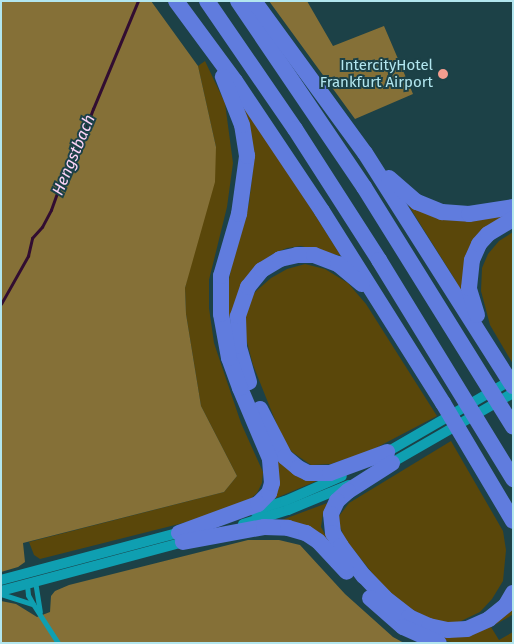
<!DOCTYPE html>
<style>
body{margin:0}
#map{position:relative;width:514px;height:644px;overflow:hidden;background:#1c4147;font-family:"Fira Sans",sans-serif}
div>[style]{position:absolute}
.green>*{inset:0;background:#5a470a}
.forest>*{inset:0;background:#857037}
.stream>*{height:2.5px;margin:-1.25px;padding:0 1.25px;transform-origin:1.25px;border-radius:1.25px;background:#320d31}
.street>*{height:5px;margin:-2.5px;padding:0 2.5px;transform-origin:2.5px;border-radius:2.5px;background:#0f9fb1}
.secondary>*{height:10px;margin:-5px;padding:0 5px;transform-origin:5px;border-radius:5px;background:#0f9fb1}
.highway>*{height:16px;margin:-8px;padding:0 8px;transform-origin:8px;border-radius:8px;background:#607cde}
.dots>*{width:14px;height:14px;translate:-50% -50%;box-sizing:border-box;border:2px solid #1c4147;border-radius:50%}
span{translate:-50% -50%;white-space:nowrap;text-align:center;line-height:1.15;-webkit-text-stroke:4px #1c4147;paint-order:stroke}
.poi-label{font-size:15px;color:#b2e6ef}
.right{translate:-100% -50%;text-align:right}
.water-label{font-size:16px;color:#fdd4f8;font-style:italic}
.frame{position:absolute;inset:0;border:2px solid #b2e6ef;pointer-events:none}
</style>
<div id="map">
<div class="green">
<div style="clip-path:polygon(205px 61px,225px 103px,233px 163px,227px 207px,209px 280px,209px 308px,214px 343px,241px 423px,263px 472px,262px 483px,257px 493px,248px 501px,199px 519px,40px 559px,34px 555px,29px 542px,224px 492px,237px 476px,201px 406px,186px 314px,185px 288px,216px 147px,198px 66px)"></div>
<div style="clip-path:polygon(236px 90px,341px 256px,301px 246px,287px 248px,271px 255px,243px 281px,228px 321px,226px 299px,231px 268px,249px 203px,253px 169px)"></div>
<div style="clip-path:polygon(405px 200px,506px 216px,475px 240px,470px 307px,454px 278px)"></div>
<div style="clip-path:polygon(513px 232px,513px 364px,490px 325px,481px 291px,482px 268px,488px 254px,499px 241px)"></div>
<div style="clip-path:polygon(305px 264px,325px 269px,348px 283px,366px 304px,437px 416px,370px 451px,331px 464px,311px 465px,292px 452px,283px 440px,253px 365px,244px 331px,247px 307px,255px 292px,271px 278px,287px 269px)"></div>
<div style="clip-path:polygon(265px 436px,319px 480px,269px 501px)"></div>
<div style="clip-path:polygon(451px 441px,503px 531px,506px 550px,503px 581px,492px 599px,480px 612px,457px 623px,435px 621px,411px 609px,384px 588px,345px 539px,340px 527px,339px 516px,349px 503px)"></div>
<div style="clip-path:polygon(330px 502px,323px 513px,321px 527px,332px 547px,276px 522px)"></div>
<div style="clip-path:polygon(379px 599px,450px 636px,513px 603px,512px 615px,491px 627px,499px 640px,513px 632px,513px 643px,457px 643px,440px 640px)"></div>
</div>
<div class="forest">
<div style="clip-path:polygon(1px 1px,151px 1px,198px 66px,216px 147px,215px 182px,185px 288px,186px 314px,201px 406px,237px 476px,224px 492px,23px 543px,25px 562px,18px 567px,1px 572px)"></div>
<div style="clip-path:polygon(269px 1px,307px 1px,333px 46px,384px 26px,413px 94px,355px 119px)"></div>
<div style="clip-path:polygon(248px 540px,279px 540px,300px 545px,345px 594px,393px 637px,404px 643px,1px 643px,1px 601px,16px 604px,37px 617px,50px 612px,51px 596px,55px 591px,69px 585px)"></div>
</div>
<div class="stream">
<div style="left:1px;top:304px;width:55px;rotate:-60.6deg"></div>
<div style="left:28px;top:256px;width:18px;rotate:-77deg"></div>
<div style="left:32px;top:238px;width:15px;rotate:-48deg"></div>
<div style="left:42px;top:227px;width:19px;rotate:-62deg"></div>
<div style="left:51px;top:210px;width:45px;rotate:-70.3deg"></div>
<div style="left:66px;top:168px;width:33px;rotate:-61deg"></div>
<div style="left:82px;top:139px;width:32px;rotate:-70deg"></div>
<div style="left:93px;top:109px;width:117px;rotate:-67.4deg"></div>
</div>
<div class="street">
<div style="left:35px;top:581px;width:31px;rotate:81deg"></div>
<div style="left:27px;top:585px;width:10px;rotate:84deg"></div>
<div style="left:28px;top:595px;width:10px;rotate:61deg"></div>
<div style="left:33px;top:604px;width:46px;rotate:57.3deg"></div>
<div style="left:1px;top:594px;width:33px;rotate:18deg"></div>
</div>
<div class="secondary">
<div style="left:382px;top:455px;width:151px;rotate:-30.1deg"></div>
<div style="left:388px;top:465px;width:144px;rotate:-29.9deg"></div>
<div style="left:254px;top:511px;width:33px;rotate:-18deg"></div>
<div style="left:285px;top:501px;width:62px;rotate:-23.7deg"></div>
<div style="left:243px;top:524px;width:47px;rotate:-17.3deg"></div>
<div style="left:288px;top:510px;width:66px;rotate:-22.3deg"></div>
<div style="left:1px;top:580px;width:187px;rotate:-14.9deg"></div>
<div style="left:1px;top:591px;width:194px;rotate:-15deg"></div>
</div>
<div class="highway">
<div style="left:176px;top:1px;width:99px;rotate:53.6deg"></div>
<div style="left:235px;top:81px;width:156px;rotate:56.2deg"></div>
<div style="left:322px;top:211px;width:227px;rotate:57.8deg"></div>
<div style="left:443px;top:403px;width:137px;rotate:59.3deg"></div>
<div style="left:207px;top:1px;width:155px;rotate:55.5deg"></div>
<div style="left:295px;top:129px;width:156px;rotate:57.3deg"></div>
<div style="left:379px;top:260px;width:257px;rotate:58.5deg"></div>
<div style="left:238px;top:1px;width:225px;rotate:55.9deg"></div>
<div style="left:364px;top:187px;width:282px;rotate:58.1deg"></div>
<div style="left:254px;top:1px;width:188px;rotate:53.9deg"></div>
<div style="left:365px;top:153px;width:276px;rotate:57.6deg"></div>
<div style="left:389px;top:178px;width:37px;rotate:41deg"></div>
<div style="left:417px;top:202px;width:27px;rotate:22deg"></div>
<div style="left:442px;top:212px;width:27px;rotate:4deg"></div>
<div style="left:469px;top:214px;width:45px;rotate:-9deg"></div>
<div style="left:477px;top:315px;width:28px;rotate:-107deg"></div>
<div style="left:469px;top:288px;width:28px;rotate:-84deg"></div>
<div style="left:472px;top:260px;width:17px;rotate:-66deg"></div>
<div style="left:479px;top:244px;width:13px;rotate:-48deg"></div>
<div style="left:488px;top:234px;width:29px;rotate:-31deg"></div>
<div style="left:249px;top:382px;width:37px;rotate:-106deg"></div>
<div style="left:239px;top:346px;width:30px;rotate:-92deg"></div>
<div style="left:238px;top:316px;width:31px;rotate:-71deg"></div>
<div style="left:248px;top:287px;width:22px;rotate:-51deg"></div>
<div style="left:262px;top:270px;width:21px;rotate:-31deg"></div>
<div style="left:280px;top:259px;width:17px;rotate:-13deg"></div>
<div style="left:297px;top:255px;width:17px"></div>
<div style="left:314px;top:255px;width:26px;rotate:21deg"></div>
<div style="left:338px;top:264px;width:31px;rotate:40deg"></div>
<div style="left:260px;top:409px;width:54px;rotate:62.5deg"></div>
<div style="left:285px;top:457px;width:17px;rotate:40deg"></div>
<div style="left:298px;top:468px;width:11px;rotate:27deg"></div>
<div style="left:308px;top:473px;width:22px"></div>
<div style="left:330px;top:473px;width:61px;rotate:-20.2deg"></div>
<div style="left:392px;top:463px;width:52px;rotate:147.5deg"></div>
<div style="left:348px;top:491px;width:15px;rotate:138deg"></div>
<div style="left:337px;top:501px;width:14px;rotate:115deg"></div>
<div style="left:331px;top:514px;width:19px;rotate:84deg"></div>
<div style="left:333px;top:533px;width:15px;rotate:58deg"></div>
<div style="left:341px;top:546px;width:38px;rotate:53deg"></div>
<div style="left:364px;top:576px;width:30px;rotate:46deg"></div>
<div style="left:385px;top:598px;width:31px;rotate:38deg"></div>
<div style="left:409px;top:617px;width:22px;rotate:24deg"></div>
<div style="left:429px;top:626px;width:19px;rotate:12deg"></div>
<div style="left:448px;top:630px;width:19px;rotate:-3deg"></div>
<div style="left:467px;top:629px;width:24px;rotate:-24deg"></div>
<div style="left:489px;top:619px;width:22px;rotate:-39deg"></div>
<div style="left:506px;top:605px;width:14px;rotate:-60deg"></div>
<div style="left:179px;top:533px;width:84px;rotate:-20.2deg"></div>
<div style="left:258px;top:504px;width:16px;rotate:-45deg"></div>
<div style="left:269px;top:493px;width:10px;rotate:-73deg"></div>
<div style="left:272px;top:483px;width:24px;rotate:-95deg"></div>
<div style="left:270px;top:459px;width:77px;rotate:-112.9deg"></div>
<div style="left:240px;top:388px;width:32px;rotate:-110deg"></div>
<div style="left:229px;top:358px;width:45px;rotate:-100.3deg"></div>
<div style="left:221px;top:314px;width:38px;rotate:-90deg"></div>
<div style="left:221px;top:276px;width:65px;rotate:-73.8deg"></div>
<div style="left:239px;top:214px;width:59px;rotate:-82.1deg"></div>
<div style="left:247px;top:156px;width:31px;rotate:-99deg"></div>
<div style="left:242px;top:125px;width:52px;rotate:-111.6deg"></div>
<div style="left:183px;top:542px;width:82px;rotate:-10.5deg"></div>
<div style="left:264px;top:527px;width:24px;rotate:2deg"></div>
<div style="left:288px;top:528px;width:19px;rotate:16deg"></div>
<div style="left:306px;top:533px;width:14px;rotate:34deg"></div>
<div style="left:318px;top:541px;width:42px;rotate:46.9deg"></div>
<div style="left:370px;top:598px;width:44px;rotate:41.3deg"></div>
<div style="left:403px;top:627px;width:39px;rotate:24deg"></div>
</div>
<div class="dots">
<div style="left:443px;top:74px;background:#f59d8f"></div>
</div>
<div class="poi-label">
<span class="right" style="left:433px;top:74px">IntercityHotel<br>Frankfurt Airport</span>
</div>
<div class="water-label">
<span style="left:74px;top:155px;rotate:-67deg">Hengstbach</span>
</div>
<div class="frame"></div>
</div>
